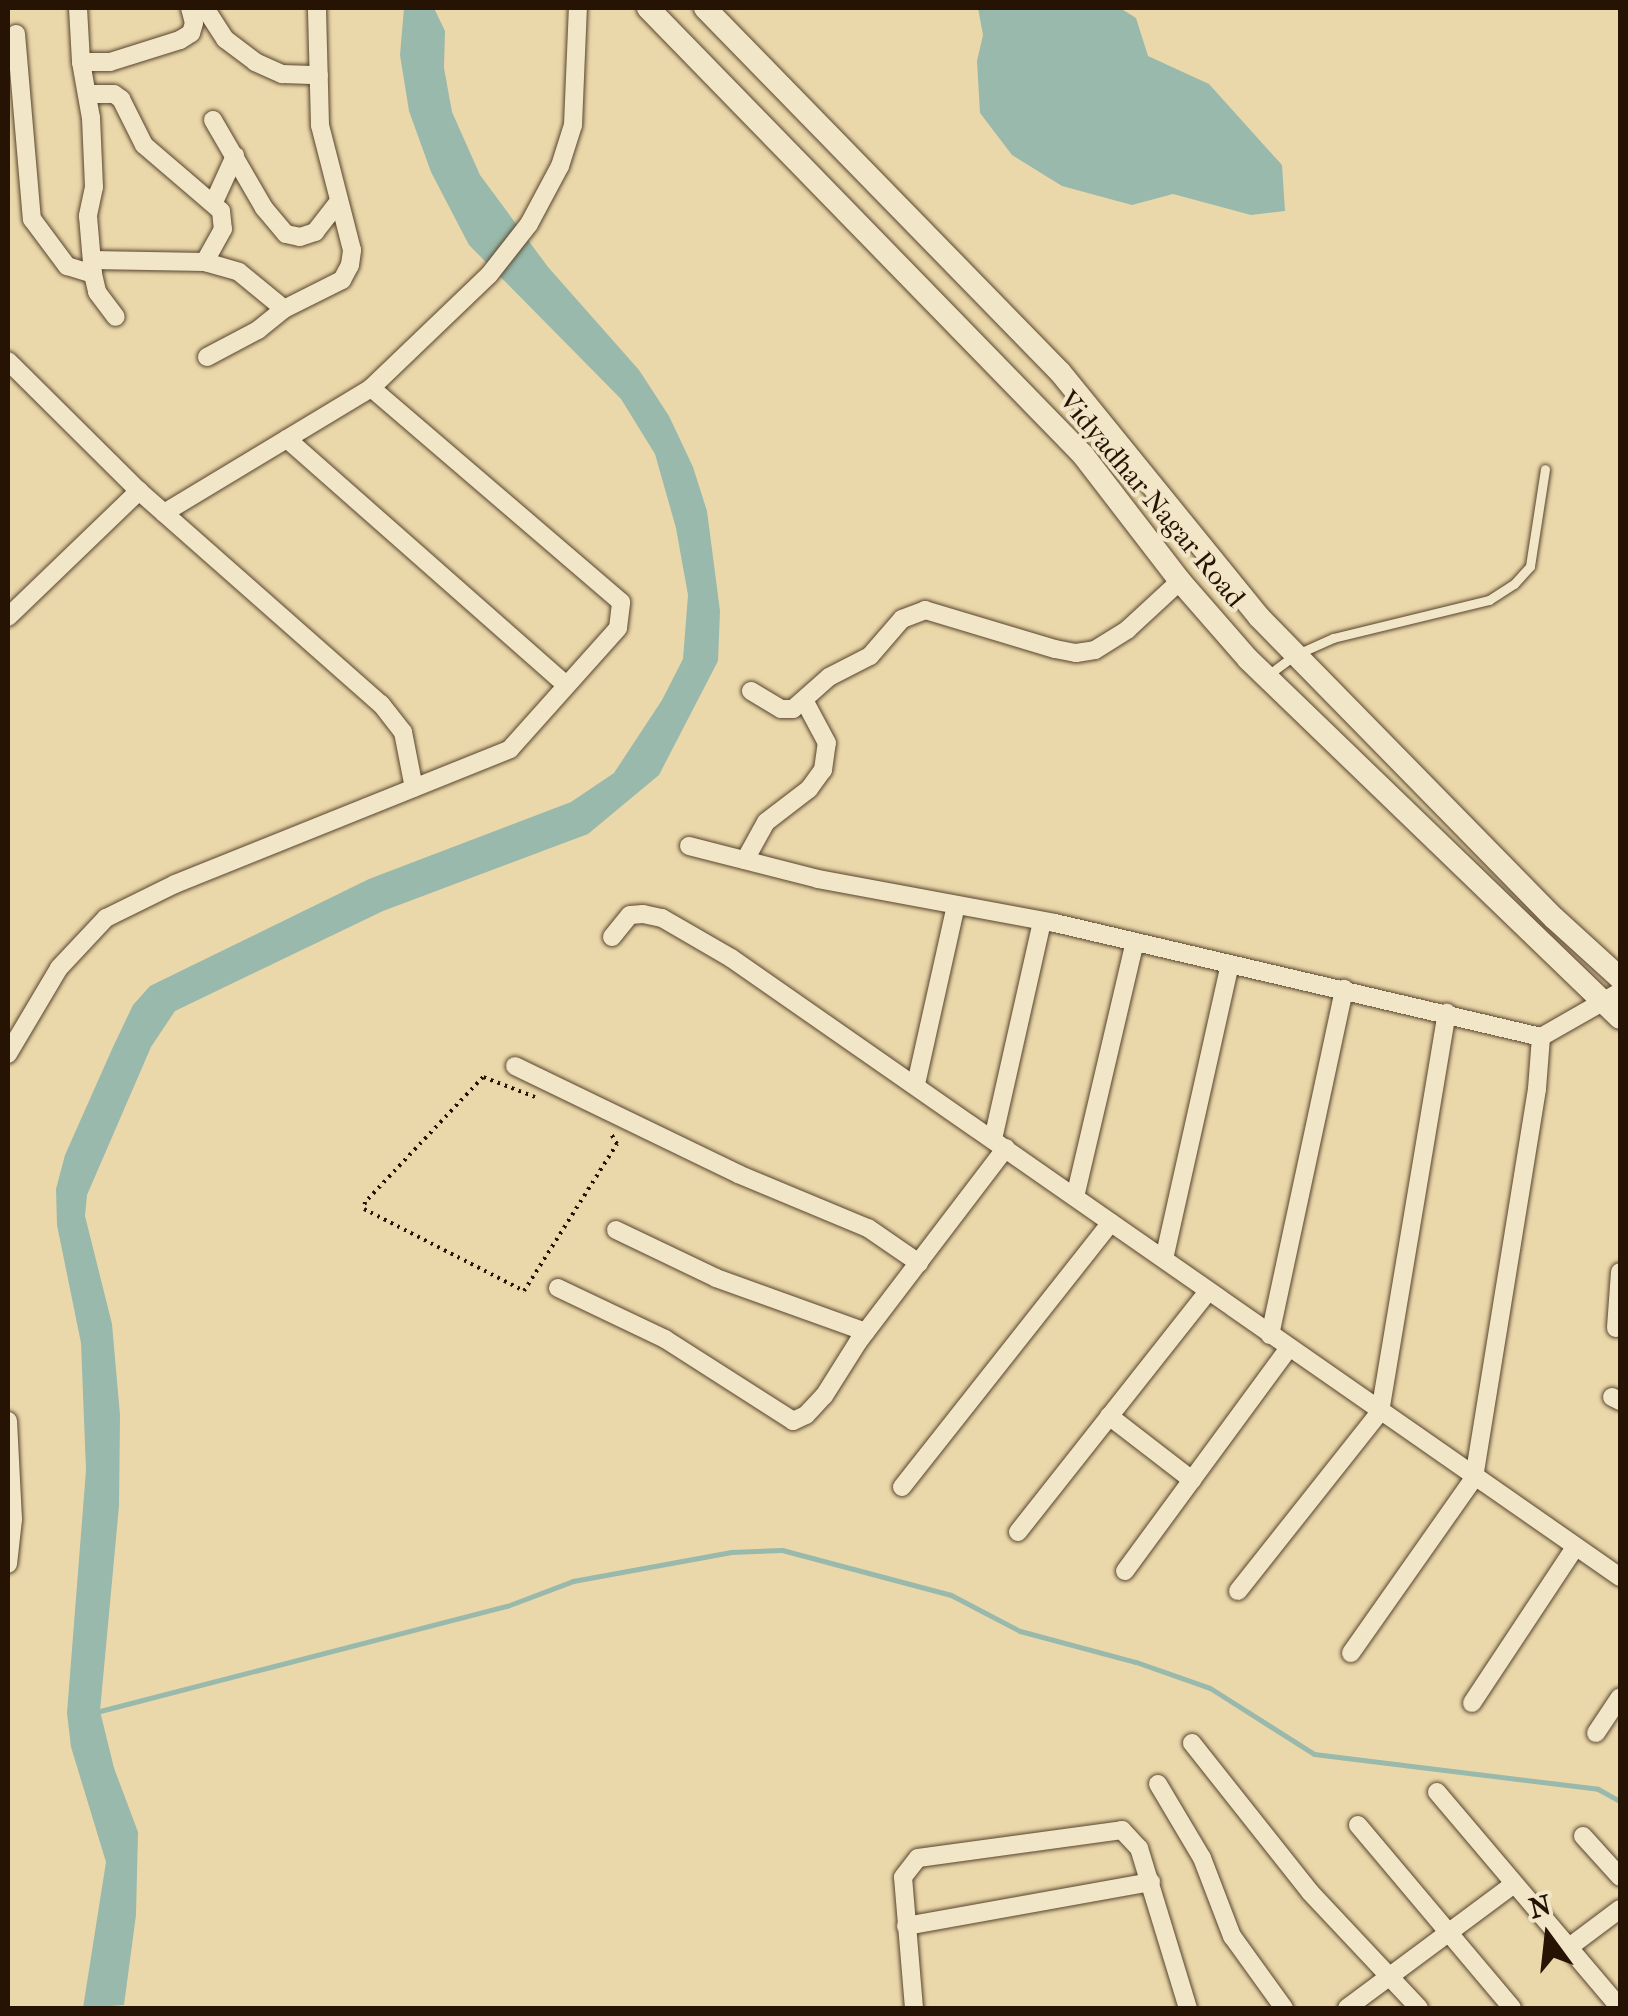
<!DOCTYPE html>
<style>
body{margin:0}
#map{position:relative;width:1628px;height:2016px;overflow:hidden;background:#ebd8aa;font-family:"IM FELL French Canon",serif}
div>[style]{position:absolute}
.water>*{inset:0;background:#98b9ab}
.stream>*{height:5px;margin:-2.5px;padding:0 2.5px;transform-origin:2.5px;border-radius:2.5px;background:#98b9ab}
.path>*{height:4px;margin-top:-2px;transform-origin:0;background:repeating-linear-gradient(90deg,#261304 0 2.5px,transparent 0 7.5px)}
.roads{filter:drop-shadow(0 0 2px #57442e) drop-shadow(0 0 2px #57442e)}
.service>*{height:9px;margin:-4.5px;padding:0 4.5px;transform-origin:4.5px;border-radius:4.5px;background:#f2e6c8}
.minor>*{height:18px;margin:-9px;padding:0 9px;transform-origin:9px;border-radius:9px;background:#f2e6c8}
.secondary>*{height:22px;margin:-11px;padding:0 11px;transform-origin:11px;border-radius:11px;background:#f2e6c8}
span{translate:-50% -50%;white-space:nowrap;text-align:center;line-height:1.15;-webkit-text-stroke:8px #f2e6c8;paint-order:stroke}
.street-label{font-size:28px;color:#261304}
.frame{position:absolute;inset:0;border:10px solid #261304;pointer-events:none}
.north{position:absolute;left:1498px;top:1886px;width:100px;height:100px;-webkit-text-stroke:8px #f2e6c8;paint-order:stroke;rotate:345deg;font-size:28px;font-weight:700;line-height:40px;text-align:center;color:#261304}
.north::after{content:'';display:block;margin:auto;width:35px;height:45px;background:#261304;clip-path:polygon(50% 0,100% 100%,50% 72%,0 100%)}
</style>
<div id="map">
<div class="water">
<div style="clip-path:polygon(404px 8px,434px 8px,445px 31px,444px 68px,452px 112px,480px 175px,548px 267px,639px 370px,669px 416px,693px 467px,707px 511px,720px 611px,718px 661px,659px 775px,588px 834px,383px 911px,175px 1011px,151px 1047px,87px 1195px,85px 1216px,112px 1324px,120px 1415px,119px 1506px,100px 1711px,114px 1768px,138px 1832px,136px 1915px,124px 2005px,83px 2008px,106px 1862px,71px 1747px,67px 1713px,86px 1470px,81px 1343px,57px 1225px,56px 1189px,65px 1155px,113px 1047px,133px 1005px,150px 986px,369px 879px,571px 802px,614px 773px,662px 700px,683px 659px,688px 595px,676px 528px,655px 454px,621px 399px,469px 245px,431px 172px,409px 111px,400px 55px)"></div>
<div style="clip-path:polygon(978px 8px,1120px 8px,1136px 18px,1148px 56px,1209px 84px,1282px 165px,1285px 211px,1251px 215px,1173px 194px,1132px 205px,1062px 186px,1012px 155px,980px 113px,977px 61px,983px 35px)"></div>
</div>
<div class="stream">
<div style="left:100px;top:1711px;width:420px;rotate:-14.5deg"></div>
<div style="left:507px;top:1606px;width:71px;rotate:-20.7deg"></div>
<div style="left:573px;top:1581px;width:161px;rotate:-10.4deg"></div>
<div style="left:731px;top:1552px;width:51px;rotate:-2.2deg"></div>
<div style="left:782px;top:1550px;width:175px;rotate:14.9deg"></div>
<div style="left:951px;top:1595px;width:78px;rotate:27.6deg"></div>
<div style="left:1020px;top:1631px;width:120px;rotate:15deg"></div>
<div style="left:1136px;top:1662px;width:78px;rotate:19.4deg"></div>
<div style="left:1210px;top:1688px;width:123px;rotate:32.4deg"></div>
<div style="left:1314px;top:1754px;width:286px;rotate:7deg"></div>
<div style="left:1598px;top:1789px;width:25px;rotate:29deg"></div>
</div>
<div class="path">
<div style="left:535px;top:1097px;width:56px;rotate:-159deg"></div>
<div style="left:483px;top:1077px;width:172px;rotate:133.3deg"></div>
<div style="left:365px;top:1202px;width:7px;rotate:98deg"></div>
<div style="left:364px;top:1209px;width:180px;rotate:27.1deg"></div>
<div style="left:524px;top:1291px;width:174px;rotate:-57.7deg"></div>
<div style="left:617px;top:1144px;width:14px;rotate:-120deg"></div>
</div>
<div class="roads">
<div class="service">
<div style="left:1268px;top:675px;width:34px;rotate:-37deg"></div>
<div style="left:1295px;top:655px;width:42px;rotate:-24.1deg"></div>
<div style="left:1333px;top:638px;width:161px;rotate:-13.7deg"></div>
<div style="left:1489px;top:600px;width:30px;rotate:-33deg"></div>
<div style="left:1514px;top:584px;width:24px;rotate:-48deg"></div>
<div style="left:1530px;top:566px;width:98px;rotate:-81.2deg"></div>
</div>
<div class="minor">
<div style="left:78px;top:8px;width:54px;rotate:86.8deg"></div>
<div style="left:81px;top:62px;width:29px"></div>
<div style="left:110px;top:62px;width:73px;rotate:-17.4deg"></div>
<div style="left:180px;top:40px;width:13px;rotate:-32deg"></div>
<div style="left:191px;top:33px;width:10px;rotate:-73deg"></div>
<div style="left:194px;top:23px;width:16px;rotate:-105deg"></div>
<div style="left:205px;top:8px;width:37px;rotate:57deg"></div>
<div style="left:225px;top:39px;width:38px;rotate:37deg"></div>
<div style="left:255px;top:62px;width:30px;rotate:24deg"></div>
<div style="left:282px;top:74px;width:37px;rotate:2deg"></div>
<div style="left:16px;top:34px;width:186px;rotate:85.1deg"></div>
<div style="left:32px;top:219px;width:59px;rotate:53.3deg"></div>
<div style="left:67px;top:266px;width:27px;rotate:17deg"></div>
<div style="left:81px;top:62px;width:57px;rotate:79.9deg"></div>
<div style="left:91px;top:118px;width:69px;rotate:87.5deg"></div>
<div style="left:94px;top:187px;width:30px;rotate:102deg"></div>
<div style="left:88px;top:216px;width:58px;rotate:85.1deg"></div>
<div style="left:93px;top:274px;width:18px;rotate:77deg"></div>
<div style="left:97px;top:292px;width:31px;rotate:53deg"></div>
<div style="left:88px;top:94px;width:26px"></div>
<div style="left:114px;top:94px;width:9px;rotate:36deg"></div>
<div style="left:121px;top:99px;width:51px;rotate:63.4deg"></div>
<div style="left:144px;top:145px;width:101px;rotate:40.6deg"></div>
<div style="left:221px;top:211px;width:18px;rotate:84deg"></div>
<div style="left:223px;top:229px;width:38px;rotate:119deg"></div>
<div style="left:213px;top:120px;width:102px;rotate:59.9deg"></div>
<div style="left:264px;top:208px;width:34px;rotate:50deg"></div>
<div style="left:286px;top:234px;width:14px;rotate:12deg"></div>
<div style="left:300px;top:237px;width:16px;rotate:-18deg"></div>
<div style="left:315px;top:232px;width:36px;rotate:-52deg"></div>
<div style="left:214px;top:202px;width:51px;rotate:-65.5deg"></div>
<div style="left:92px;top:260px;width:113px;rotate:1deg"></div>
<div style="left:205px;top:262px;width:35px;rotate:16deg"></div>
<div style="left:239px;top:272px;width:58px;rotate:39.4deg"></div>
<div style="left:207px;top:357px;width:58px;rotate:-27.9deg"></div>
<div style="left:258px;top:330px;width:33px;rotate:-39deg"></div>
<div style="left:284px;top:309px;width:65px;rotate:-26.6deg"></div>
<div style="left:342px;top:280px;width:17px;rotate:-62deg"></div>
<div style="left:350px;top:265px;width:15px;rotate:-82deg"></div>
<div style="left:352px;top:250px;width:129px;rotate:-104.4deg"></div>
<div style="left:320px;top:125px;width:117px;rotate:-91.5deg"></div>
<div style="left:8px;top:361px;width:185px;rotate:44.8deg"></div>
<div style="left:139px;top:491px;width:322px;rotate:41.4deg"></div>
<div style="left:381px;top:704px;width:36px;rotate:52deg"></div>
<div style="left:403px;top:732px;width:57px;rotate:78.9deg"></div>
<div style="left:287px;top:439px;width:371px;rotate:41.4deg"></div>
<div style="left:164px;top:513px;width:242px;rotate:-31.1deg"></div>
<div style="left:371px;top:388px;width:163px;rotate:-43.8deg"></div>
<div style="left:489px;top:275px;width:65px;rotate:-51.9deg"></div>
<div style="left:529px;top:224px;width:66px;rotate:-61.9deg"></div>
<div style="left:560px;top:166px;width:43px;rotate:-72.4deg"></div>
<div style="left:573px;top:125px;width:117px;rotate:-87.6deg"></div>
<div style="left:8px;top:617px;width:182px;rotate:-43.9deg"></div>
<div style="left:751px;top:691px;width:35px;rotate:31deg"></div>
<div style="left:781px;top:709px;width:12px"></div>
<div style="left:793px;top:709px;width:48px;rotate:-41.6deg"></div>
<div style="left:829px;top:677px;width:46px;rotate:-27.1deg"></div>
<div style="left:870px;top:656px;width:49px;rotate:-49.1deg"></div>
<div style="left:902px;top:619px;width:25px;rotate:-21deg"></div>
<div style="left:925px;top:610px;width:136px;rotate:16.7deg"></div>
<div style="left:1055px;top:649px;width:21px;rotate:11deg"></div>
<div style="left:1076px;top:653px;width:19px;rotate:-9deg"></div>
<div style="left:1095px;top:650px;width:39px;rotate:-32deg"></div>
<div style="left:1128px;top:629px;width:71px;rotate:-42.7deg"></div>
<div style="left:689px;top:846px;width:133px;rotate:14.3deg"></div>
<div style="left:818px;top:879px;width:241px;rotate:10.5deg"></div>
<div style="left:1055px;top:923px;width:499px;rotate:13.2deg"></div>
<div style="left:1541px;top:1037px;width:52px;rotate:94.4deg"></div>
<div style="left:1537px;top:1089px;width:394px;rotate:99.2deg"></div>
<div style="left:1474px;top:1478px;width:214px;rotate:125.1deg"></div>
<div style="left:745px;top:860px;width:43px;rotate:-61.1deg"></div>
<div style="left:766px;top:822px;width:54px;rotate:-37.5deg"></div>
<div style="left:809px;top:789px;width:24px;rotate:-54deg"></div>
<div style="left:823px;top:770px;width:27px;rotate:-82deg"></div>
<div style="left:827px;top:743px;width:47px;rotate:-118.2deg"></div>
<div style="left:612px;top:937px;width:28px;rotate:-51deg"></div>
<div style="left:630px;top:915px;width:13px;rotate:-4deg"></div>
<div style="left:643px;top:914px;width:19px;rotate:12deg"></div>
<div style="left:662px;top:918px;width:80px;rotate:30.1deg"></div>
<div style="left:731px;top:958px;width:1083px;rotate:34.85deg"></div>
<div style="left:1541px;top:1037px;width:91px;rotate:-29.7deg"></div>
<div style="left:8px;top:1054px;width:100px;rotate:-59.3deg"></div>
<div style="left:59px;top:968px;width:69px;rotate:-46.8deg"></div>
<div style="left:106px;top:918px;width:77px;rotate:-26.2deg"></div>
<div style="left:175px;top:884px;width:361px;rotate:-21.9deg"></div>
<div style="left:510px;top:749px;width:162px;rotate:-48.2deg"></div>
<div style="left:618px;top:628px;width:26px;rotate:-83deg"></div>
<div style="left:621px;top:602px;width:329px;rotate:-139.4deg"></div>
<div style="left:515px;top:1066px;width:248px;rotate:25.8deg"></div>
<div style="left:738px;top:1174px;width:141px;rotate:22.6deg"></div>
<div style="left:868px;top:1228px;width:62px;rotate:34.5deg"></div>
<div style="left:916px;top:1084px;width:183px;rotate:-77.4deg"></div>
<div style="left:993px;top:1139px;width:223px;rotate:-77.3deg"></div>
<div style="left:1075px;top:1197px;width:262px;rotate:-76.8deg"></div>
<div style="left:616px;top:1230px;width:111px;rotate:25.6deg"></div>
<div style="left:716px;top:1278px;width:159px;rotate:19.8deg"></div>
<div style="left:1164px;top:1259px;width:302px;rotate:-77.4deg"></div>
<div style="left:558px;top:1288px;width:119px;rotate:25.5deg"></div>
<div style="left:665px;top:1339px;width:152px;rotate:32.6deg"></div>
<div style="left:793px;top:1421px;width:14px;rotate:-25deg"></div>
<div style="left:806px;top:1415px;width:26px;rotate:-47deg"></div>
<div style="left:824px;top:1396px;width:64px;rotate:-57.8deg"></div>
<div style="left:858px;top:1342px;width:244px;rotate:-52.7deg"></div>
<div style="left:1616px;top:1328px;width:56px;rotate:-85.9deg"></div>
<div style="left:1270px;top:1335px;width:354px;rotate:-77.9deg"></div>
<div style="left:1612px;top:1397px;width:9px;rotate:27deg"></div>
<div style="left:1109px;top:1416px;width:105px;rotate:37.6deg"></div>
<div style="left:8px;top:1421px;width:98px;rotate:87.1deg"></div>
<div style="left:13px;top:1519px;width:45px;rotate:96.3deg"></div>
<div style="left:902px;top:1487px;width:337px;rotate:-51.7deg"></div>
<div style="left:1018px;top:1532px;width:307px;rotate:-51.7deg"></div>
<div style="left:1125px;top:1571px;width:277px;rotate:-53.7deg"></div>
<div style="left:1238px;top:1591px;width:228px;rotate:-51.6deg"></div>
<div style="left:1380px;top:1412px;width:405px;rotate:-80.5deg"></div>
<div style="left:1472px;top:1703px;width:185px;rotate:-56.5deg"></div>
<div style="left:1596px;top:1733px;width:43px;rotate:-56.3deg"></div>
<div style="left:1192px;top:1743px;width:190px;rotate:51.6deg"></div>
<div style="left:1310px;top:1892px;width:159px;rotate:46.8deg"></div>
<div style="left:1158px;top:1784px;width:86px;rotate:59.3deg"></div>
<div style="left:1202px;top:1858px;width:84px;rotate:69deg"></div>
<div style="left:1232px;top:1936px;width:89px;rotate:54.2deg"></div>
<div style="left:1437px;top:1792px;width:283px;rotate:49.7deg"></div>
<div style="left:1358px;top:1825px;width:239px;rotate:49.9deg"></div>
<div style="left:1583px;top:1836px;width:55px;rotate:47.9deg"></div>
<div style="left:906px;top:1926px;width:249px;rotate:-10.2deg"></div>
<div style="left:1568px;top:1948px;width:65px;rotate:-36.9deg"></div>
<div style="left:914px;top:2008px;width:131px;rotate:-94.8deg"></div>
<div style="left:903px;top:1877px;width:24px;rotate:-52deg"></div>
<div style="left:918px;top:1858px;width:206px;rotate:-7.8deg"></div>
<div style="left:1122px;top:1830px;width:25px;rotate:47deg"></div>
<div style="left:1139px;top:1848px;width:167px;rotate:73deg"></div>
<div style="left:1347px;top:2008px;width:208px;rotate:-36.6deg"></div>
</div>
<div class="secondary">
<div style="left:648px;top:8px;width:624px;rotate:45.78deg"></div>
<div style="left:1083px;top:455px;width:159px;rotate:52.4deg"></div>
<div style="left:1180px;top:581px;width:103px;rotate:48.9deg"></div>
<div style="left:1248px;top:659px;width:517px;rotate:43.98deg"></div>
<div style="left:705px;top:8px;width:508px;rotate:45.72deg"></div>
<div style="left:1060px;top:372px;width:316px;rotate:50.9deg"></div>
<div style="left:1259px;top:617px;width:421px;rotate:45.6deg"></div>
<div style="left:1554px;top:918px;width:89px;rotate:42.3deg"></div>
</div>
</div>
<div class="street-label">
<span style="left:1152px;top:499px;rotate:50deg">Vidyadhar Nagar Road</span>
</div>
<div class="frame"></div>
<div class="north">N</div>
</div>
